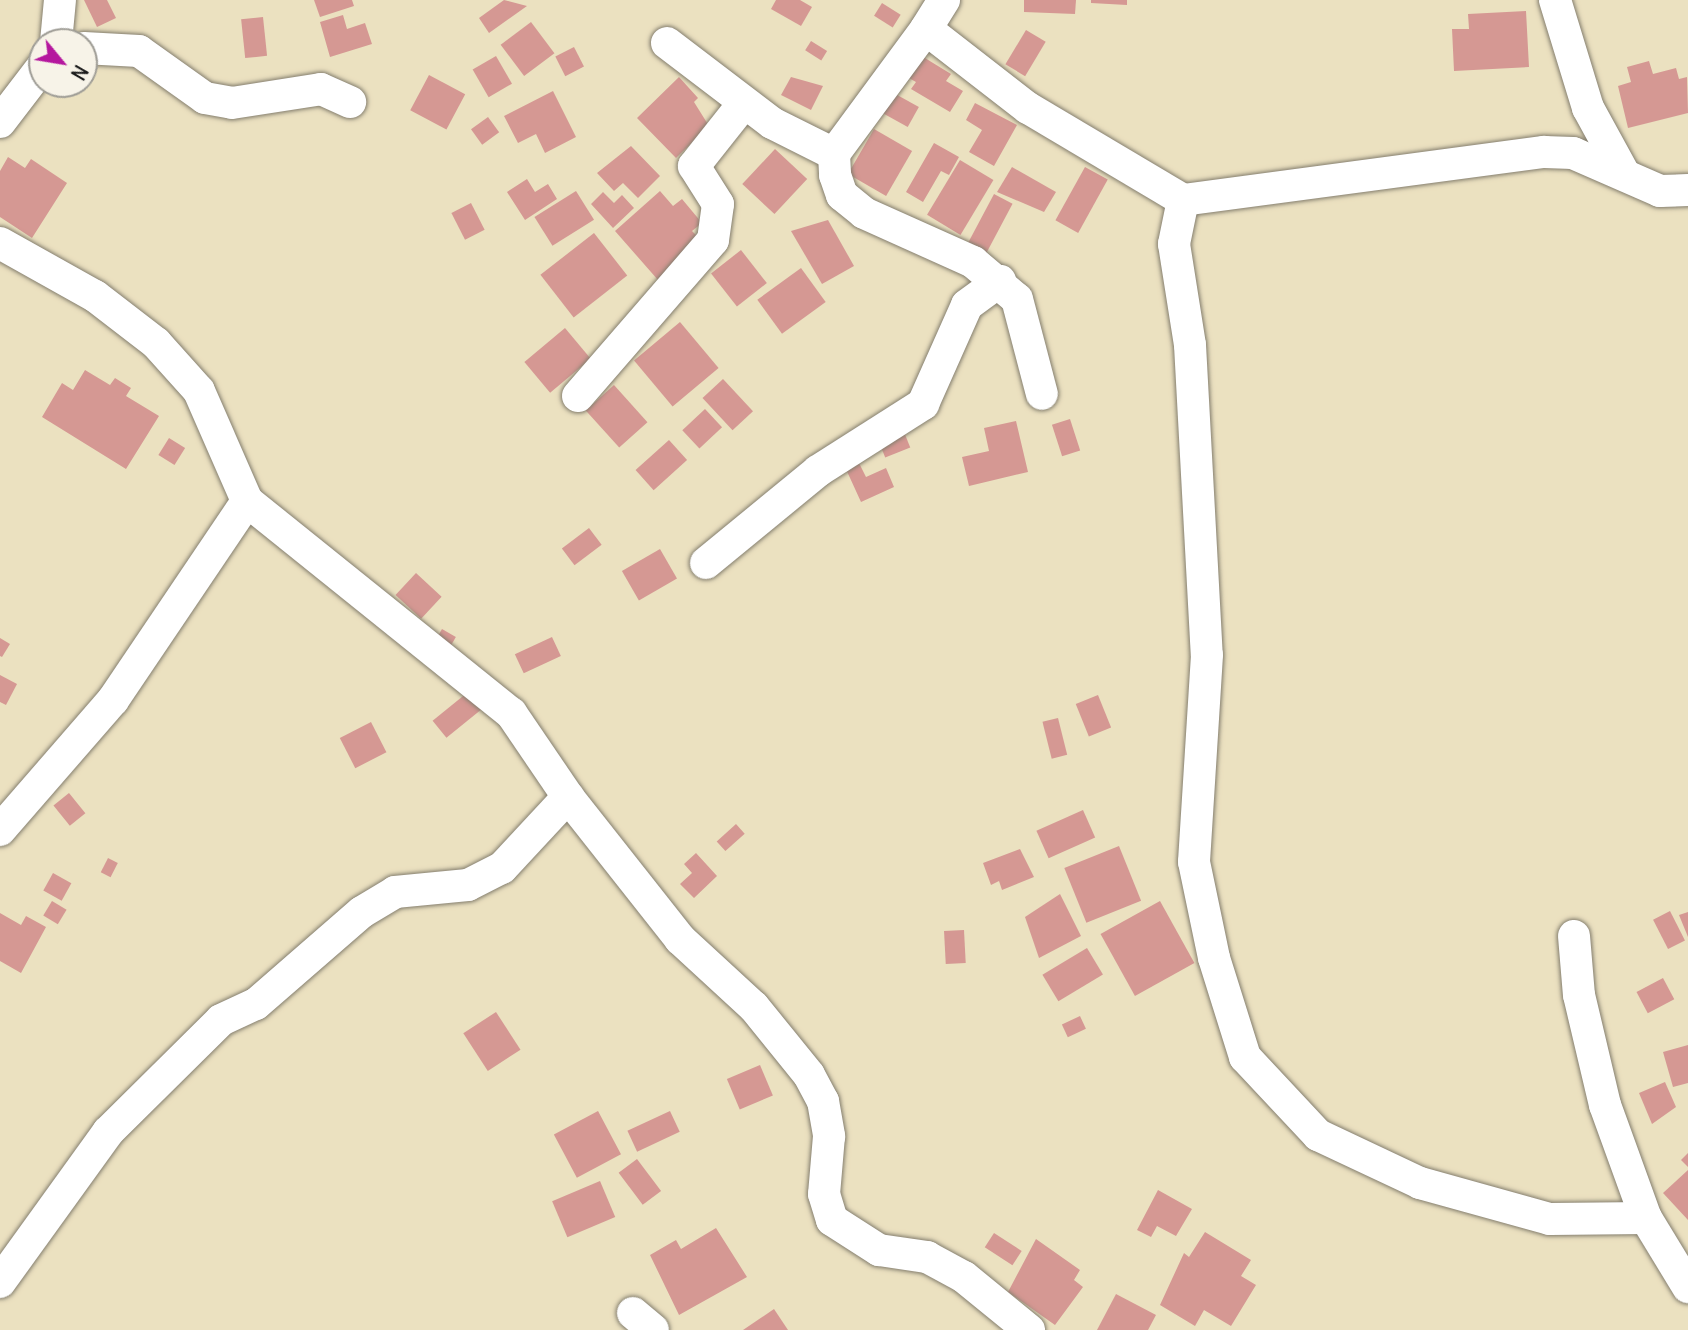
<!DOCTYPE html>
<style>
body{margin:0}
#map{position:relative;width:1688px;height:1330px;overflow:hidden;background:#ebe1c0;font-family:Delius,sans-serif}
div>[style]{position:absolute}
.building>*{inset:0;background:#d59893;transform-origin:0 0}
.roads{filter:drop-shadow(0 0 2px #847e6e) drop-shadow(0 0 2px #847e6e)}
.street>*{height:32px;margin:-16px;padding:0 16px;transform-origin:16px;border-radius:16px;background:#fff}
span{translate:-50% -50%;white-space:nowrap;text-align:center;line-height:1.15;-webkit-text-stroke:6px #f7f3e8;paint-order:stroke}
.north{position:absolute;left:28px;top:28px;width:70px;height:70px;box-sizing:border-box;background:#f7f3e8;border:2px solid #9f9d96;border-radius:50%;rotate:120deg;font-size:19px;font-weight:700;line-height:28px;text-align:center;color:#1c1c1c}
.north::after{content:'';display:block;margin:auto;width:24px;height:32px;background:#b5179e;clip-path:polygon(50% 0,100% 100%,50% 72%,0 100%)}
</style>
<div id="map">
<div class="building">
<div style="clip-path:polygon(84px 0,107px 0,116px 18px,97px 27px)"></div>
<div style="clip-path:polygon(314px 0,352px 0,354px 6px,320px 17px)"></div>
<div style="clip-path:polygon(504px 0,527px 6px,489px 33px,479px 18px)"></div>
<div style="clip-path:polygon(776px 0,800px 0,812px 7px,801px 26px,771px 9px)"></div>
<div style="clip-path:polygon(1024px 0,1076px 0,1075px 14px,1024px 12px)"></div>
<div style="clip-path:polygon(1091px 0,1127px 0,1127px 5px,1091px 3px)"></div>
<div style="left:882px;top:3px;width:22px;height:15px;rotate:32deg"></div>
<div style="clip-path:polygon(1526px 11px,1529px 67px,1454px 71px,1452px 29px,1469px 29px,1468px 14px)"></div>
<div style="clip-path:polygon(343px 15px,347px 29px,365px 23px,372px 44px,330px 57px,320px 22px)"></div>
<div style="left:263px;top:17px;width:39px;height:22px;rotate:84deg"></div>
<div style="left:531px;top:22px;width:39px;height:38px;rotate:53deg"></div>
<div style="left:1026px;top:30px;width:23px;height:40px;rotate:31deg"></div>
<div style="left:811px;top:41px;width:19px;height:11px;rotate:32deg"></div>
<div style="left:574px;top:47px;width:22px;height:21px;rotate:63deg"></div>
<div style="clip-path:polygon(920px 55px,951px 74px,946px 81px,963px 91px,950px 112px,911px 89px,916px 82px,907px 77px)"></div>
<div style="left:496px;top:56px;width:32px;height:27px;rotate:60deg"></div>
<div style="clip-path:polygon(1649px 61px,1653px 74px,1676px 68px,1679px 79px,1687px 77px,1688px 113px,1628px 128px,1618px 86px,1631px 82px,1627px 67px)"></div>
<div style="left:429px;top:75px;width:41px;height:40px;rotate:28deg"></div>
<div style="clip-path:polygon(679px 77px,698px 98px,694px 102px,709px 126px,676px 158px,637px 118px)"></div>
<div style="clip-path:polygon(791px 77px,823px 86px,811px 110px,781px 95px)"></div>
<div style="clip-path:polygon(553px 91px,576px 137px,545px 153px,536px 134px,518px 143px,504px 116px)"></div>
<div style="left:890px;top:91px;width:33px;height:23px;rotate:29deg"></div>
<div style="clip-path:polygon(975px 103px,1017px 125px,994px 166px,969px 152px,982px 130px,966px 120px)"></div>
<div style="left:488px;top:117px;width:19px;height:21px;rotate:54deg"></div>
<div style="left:874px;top:129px;width:44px;height:52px;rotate:30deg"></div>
<div style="clip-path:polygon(934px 143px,959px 157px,949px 175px,941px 171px,923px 202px,906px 192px)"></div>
<div style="clip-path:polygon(631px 146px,660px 176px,638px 198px,623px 183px,614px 191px,597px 173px)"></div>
<div style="left:775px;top:149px;width:44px;height:48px;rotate:43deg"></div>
<div style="clip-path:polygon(8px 157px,25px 168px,31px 159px,67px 183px,32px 238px,0 217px,0 171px)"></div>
<div style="left:960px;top:160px;width:39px;height:64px;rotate:31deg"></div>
<div style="clip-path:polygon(1012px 167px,1056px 192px,1044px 212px,997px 192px)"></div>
<div style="left:1085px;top:167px;width:26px;height:61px;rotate:29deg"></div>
<div style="clip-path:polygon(527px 179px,535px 192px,548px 184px,557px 199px,525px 220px,507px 192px)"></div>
<div style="left:576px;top:191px;width:34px;height:49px;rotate:58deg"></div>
<div style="clip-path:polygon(660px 191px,673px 206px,682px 199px,702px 223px,692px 231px,702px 241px,658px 280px,615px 231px)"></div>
<div style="clip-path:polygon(603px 192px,614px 203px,622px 195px,634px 208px,613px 228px,591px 204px)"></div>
<div style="left:994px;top:194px;width:21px;height:67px;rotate:28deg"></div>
<div style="left:471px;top:203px;width:30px;height:22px;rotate:63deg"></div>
<div style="clip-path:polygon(828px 220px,854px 266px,822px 284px,791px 231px)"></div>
<div style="left:594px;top:233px;width:54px;height:68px;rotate:52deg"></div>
<div style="left:741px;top:250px;width:42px;height:38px;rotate:52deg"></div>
<div style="left:801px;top:268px;width:42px;height:54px;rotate:54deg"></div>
<div style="left:680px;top:322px;width:60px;height:60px;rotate:50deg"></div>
<div style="left:565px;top:328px;width:40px;height:53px;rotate:50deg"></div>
<div style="clip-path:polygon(85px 370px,110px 385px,115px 378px,131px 388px,126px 396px,159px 416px,126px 469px,42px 417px,62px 383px,73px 390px)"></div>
<div style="left:723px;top:379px;width:44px;height:28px;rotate:47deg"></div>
<div style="left:614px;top:385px;width:50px;height:38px;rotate:48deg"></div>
<div style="left:705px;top:409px;width:25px;height:31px;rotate:47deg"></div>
<div style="left:1070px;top:419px;width:33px;height:19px;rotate:72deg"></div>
<div style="clip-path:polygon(1016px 421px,1028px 472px,969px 486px,962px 457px,989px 451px,984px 428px)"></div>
<div style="left:902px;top:427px;width:22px;height:27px;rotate:68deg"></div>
<div style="left:169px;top:438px;width:19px;height:20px;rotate:32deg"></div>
<div style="left:669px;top:440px;width:27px;height:45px;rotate:48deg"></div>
<div style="clip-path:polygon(858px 461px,866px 477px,886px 468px,894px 487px,861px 502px,845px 467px)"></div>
<div style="left:589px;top:528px;width:21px;height:34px;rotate:53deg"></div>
<div style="left:660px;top:549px;width:34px;height:44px;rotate:60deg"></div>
<div style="left:416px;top:573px;width:35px;height:30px;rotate:43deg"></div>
<div style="left:442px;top:629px;width:16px;height:13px;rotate:30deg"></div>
<div style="left:552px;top:637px;width:21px;height:41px;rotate:65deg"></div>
<div style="clip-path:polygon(0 638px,10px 644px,2px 657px,0 656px)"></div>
<div style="clip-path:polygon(0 675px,17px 684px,6px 705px,0 702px)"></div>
<div style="left:473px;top:688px;width:22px;height:52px;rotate:51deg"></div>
<div style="left:1098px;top:695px;width:35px;height:24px;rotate:68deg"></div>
<div style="left:1058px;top:718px;width:38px;height:16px;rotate:76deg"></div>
<div style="left:371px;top:722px;width:34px;height:35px;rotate:63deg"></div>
<div style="left:69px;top:793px;width:26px;height:20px;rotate:51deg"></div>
<div style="left:1083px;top:810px;width:30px;height:51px;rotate:66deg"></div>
<div style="left:736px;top:824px;width:13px;height:26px;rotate:48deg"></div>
<div style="left:1119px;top:846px;width:59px;height:59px;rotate:68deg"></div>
<div style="clip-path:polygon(1020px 849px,1034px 877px,1002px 890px,999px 881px,991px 885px,983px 863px)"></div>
<div style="clip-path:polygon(696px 853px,717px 876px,694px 898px,680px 884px,692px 873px,684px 864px)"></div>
<div style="left:108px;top:858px;width:11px;height:16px;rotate:27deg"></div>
<div style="left:53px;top:873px;width:21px;height:20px;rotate:29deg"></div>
<div style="clip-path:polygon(1060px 894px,1081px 936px,1039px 958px,1025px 917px)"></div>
<div style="left:52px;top:901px;width:17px;height:17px;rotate:31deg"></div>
<div style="left:1160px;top:901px;width:71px;height:68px;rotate:61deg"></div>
<div style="left:1670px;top:911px;width:33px;height:19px;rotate:63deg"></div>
<div style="clip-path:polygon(1688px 912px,1688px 937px,1679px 915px)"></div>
<div style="clip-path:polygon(0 913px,21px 925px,26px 916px,46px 927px,21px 973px,0 961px)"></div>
<div style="left:964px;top:930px;width:33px;height:20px;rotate:87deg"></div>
<div style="left:1087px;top:948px;width:31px;height:52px;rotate:59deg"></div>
<div style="left:1663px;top:978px;width:24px;height:30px;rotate:62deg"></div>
<div style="left:496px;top:1012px;width:45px;height:39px;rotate:57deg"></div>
<div style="left:1080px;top:1016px;width:14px;height:20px;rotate:65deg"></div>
<div style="clip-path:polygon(1688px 1045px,1688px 1083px,1673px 1087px,1663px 1052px)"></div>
<div style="left:760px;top:1065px;width:33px;height:36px;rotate:67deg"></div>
<div style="clip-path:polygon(1665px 1082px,1676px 1107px,1652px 1124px,1639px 1093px)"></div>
<div style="left:598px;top:1111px;width:49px;height:50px;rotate:62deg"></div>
<div style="left:670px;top:1111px;width:23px;height:47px;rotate:65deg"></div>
<div style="clip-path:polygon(1688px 1153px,1688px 1167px,1681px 1160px)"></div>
<div style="left:637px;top:1159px;width:40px;height:23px;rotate:53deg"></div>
<div style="clip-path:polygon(1688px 1170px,1688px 1220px,1663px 1193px)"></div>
<div style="left:600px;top:1181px;width:39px;height:52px;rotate:67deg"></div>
<div style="clip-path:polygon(1158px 1190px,1192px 1209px,1176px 1236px,1157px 1226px,1151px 1237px,1137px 1230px)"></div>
<div style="clip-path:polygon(716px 1228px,747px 1277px,679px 1315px,650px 1255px,676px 1240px,681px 1249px)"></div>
<div style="clip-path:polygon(1205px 1232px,1251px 1260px,1241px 1276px,1256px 1285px,1231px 1326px,1204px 1310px,1195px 1326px,1160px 1305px,1184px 1253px,1189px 1257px)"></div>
<div style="left:994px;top:1233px;width:33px;height:17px;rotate:33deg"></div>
<div style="clip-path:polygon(1036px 1239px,1080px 1270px,1074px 1280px,1083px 1287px,1055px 1325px,1008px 1292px)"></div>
<div style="clip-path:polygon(1116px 1294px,1156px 1315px,1148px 1330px,1097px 1330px)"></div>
<div style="clip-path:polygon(774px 1309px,788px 1330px,743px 1330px)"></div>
</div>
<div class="roads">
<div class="street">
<div style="left:944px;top:0;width:34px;rotate:122deg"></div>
<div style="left:926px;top:29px;width:129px;rotate:37.8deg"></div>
<div style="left:1028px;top:108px;width:180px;rotate:30.7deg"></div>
<div style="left:1183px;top:200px;width:364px;rotate:-7.6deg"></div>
<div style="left:1544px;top:152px;width:29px;rotate:2deg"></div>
<div style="left:1573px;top:153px;width:95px;rotate:23.6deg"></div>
<div style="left:1660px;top:191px;width:28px;rotate:-2deg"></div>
<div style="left:1555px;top:0;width:113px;rotate:73deg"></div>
<div style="left:1588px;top:108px;width:73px;rotate:61.3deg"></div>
<div style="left:926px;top:29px;width:155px;rotate:126.4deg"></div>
<div style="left:834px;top:154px;width:21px;rotate:87deg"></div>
<div style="left:835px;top:175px;width:21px;rotate:71deg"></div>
<div style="left:842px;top:195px;width:28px;rotate:39deg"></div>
<div style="left:864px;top:213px;width:120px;rotate:24.2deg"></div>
<div style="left:973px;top:262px;width:57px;rotate:40.1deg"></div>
<div style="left:1017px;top:299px;width:98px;rotate:75.3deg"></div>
<div style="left:56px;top:42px;width:42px;rotate:-84.6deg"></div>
<div style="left:667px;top:43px;width:132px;rotate:37.3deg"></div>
<div style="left:772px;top:123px;width:69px;rotate:26.6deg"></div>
<div style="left:84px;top:48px;width:55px;rotate:3.1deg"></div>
<div style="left:139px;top:51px;width:81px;rotate:35.5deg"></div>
<div style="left:205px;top:98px;width:27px;rotate:10deg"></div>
<div style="left:232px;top:103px;width:90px;rotate:-8.9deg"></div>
<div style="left:321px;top:89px;width:32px;rotate:24deg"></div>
<div style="left:0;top:122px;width:69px;rotate:-52.6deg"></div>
<div style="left:1183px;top:200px;width:45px;rotate:101.6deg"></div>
<div style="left:1174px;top:244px;width:102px;rotate:81deg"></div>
<div style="left:1190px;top:345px;width:310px;rotate:86.9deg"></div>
<div style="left:1207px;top:655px;width:207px;rotate:93.6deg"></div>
<div style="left:1194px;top:862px;width:98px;rotate:78.2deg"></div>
<div style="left:1214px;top:958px;width:104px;rotate:72.6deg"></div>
<div style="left:1245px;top:1057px;width:107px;rotate:46.9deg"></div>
<div style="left:1318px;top:1135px;width:113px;rotate:25.2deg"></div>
<div style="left:1420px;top:1183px;width:135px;rotate:15.5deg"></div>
<div style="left:1550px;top:1219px;width:96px;rotate:-0.6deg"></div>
<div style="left:0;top:243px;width:109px;rotate:29.2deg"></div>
<div style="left:95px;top:296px;width:77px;rotate:37.6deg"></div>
<div style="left:156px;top:343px;width:64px;rotate:48.1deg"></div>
<div style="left:199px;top:391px;width:120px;rotate:66.4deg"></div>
<div style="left:247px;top:501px;width:339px;rotate:38.8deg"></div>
<div style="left:511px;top:713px;width:102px;rotate:55.8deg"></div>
<div style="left:568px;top:797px;width:181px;rotate:51.7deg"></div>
<div style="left:680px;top:939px;width:100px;rotate:42.6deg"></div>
<div style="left:754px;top:1007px;width:87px;rotate:51deg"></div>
<div style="left:809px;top:1075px;width:30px;rotate:62deg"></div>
<div style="left:823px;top:1101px;width:36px;rotate:80deg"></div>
<div style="left:829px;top:1136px;width:58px;rotate:94.9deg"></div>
<div style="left:824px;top:1194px;width:27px;rotate:73deg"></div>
<div style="left:832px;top:1220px;width:56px;rotate:32.6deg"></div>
<div style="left:879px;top:1250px;width:49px;rotate:8.3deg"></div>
<div style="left:927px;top:1257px;width:42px;rotate:28.4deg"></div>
<div style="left:964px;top:1277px;width:84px;rotate:39.2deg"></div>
<div style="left:578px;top:396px;width:206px;rotate:-49.1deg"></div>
<div style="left:713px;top:240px;width:36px;rotate:-82deg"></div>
<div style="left:718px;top:204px;width:45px;rotate:-122.3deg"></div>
<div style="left:694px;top:166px;width:80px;rotate:-51.6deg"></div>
<div style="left:706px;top:563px;width:145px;rotate:-39.4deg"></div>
<div style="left:818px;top:471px;width:125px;rotate:-32.5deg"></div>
<div style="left:923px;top:404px;width:108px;rotate:-66deg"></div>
<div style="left:967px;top:305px;width:41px;rotate:-36deg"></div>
<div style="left:0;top:830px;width:172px;rotate:-49deg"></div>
<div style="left:113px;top:700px;width:240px;rotate:-56deg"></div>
<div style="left:1574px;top:936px;width:59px;rotate:85.2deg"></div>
<div style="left:1579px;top:995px;width:113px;rotate:76.7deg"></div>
<div style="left:1605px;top:1105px;width:120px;rotate:70.1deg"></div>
<div style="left:1646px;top:1218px;width:81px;rotate:58.7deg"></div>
<div style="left:0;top:1282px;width:185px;rotate:-54.2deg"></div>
<div style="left:108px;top:1132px;width:159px;rotate:-44.7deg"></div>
<div style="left:221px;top:1020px;width:38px;rotate:-25deg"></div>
<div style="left:256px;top:1004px;width:140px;rotate:-41deg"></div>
<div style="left:362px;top:912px;width:39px;rotate:-31deg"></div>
<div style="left:395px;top:892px;width:73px;rotate:-5.5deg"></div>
<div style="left:468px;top:885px;width:38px;rotate:-27deg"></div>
<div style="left:502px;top:868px;width:97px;rotate:-47.1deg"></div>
<div style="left:633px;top:1313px;width:26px;rotate:40deg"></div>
</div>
</div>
<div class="north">N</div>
</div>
